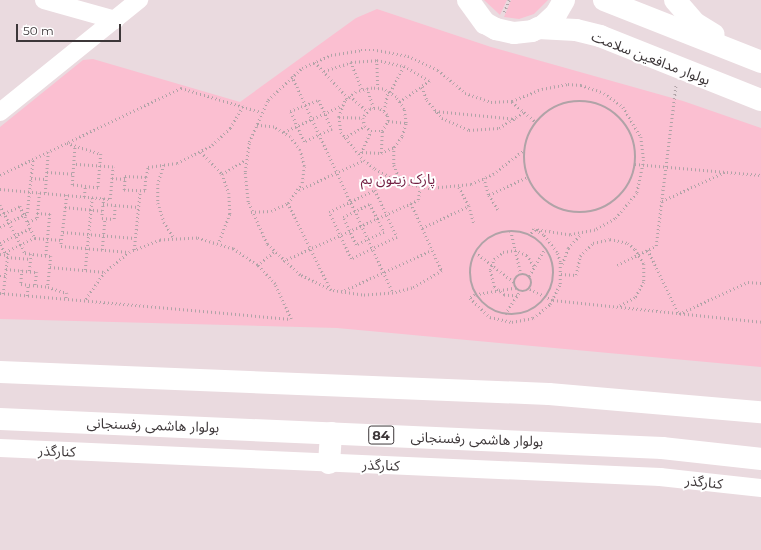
<!DOCTYPE html>
<meta charset="utf-8">
<style>
body{margin:0}
#map{position:relative;width:761px;height:550px;overflow:hidden;background:#eadadf;font-family:Montserrat,"Noto Sans Arabic",sans-serif}
div>[style]{position:absolute}
.green>*{inset:0;background:#fbbfd1}
.path>*{height:2.5px;margin-top:-1.25px;transform-origin:0;background:repeating-linear-gradient(90deg,#b0a3a7 0 1px,transparent 0 4px)}
.path>.ring{margin:-1.25px;padding:0;box-sizing:content-box;background:none;border:2.5px solid #b0a3a7;border-radius:50%}
.minor>*{height:18px;margin:-9px;padding:0 9px;transform-origin:9px;border-radius:9px;background:#fff}
.major>*{height:22px;margin:-11px;padding:0 11px;transform-origin:11px;border-radius:11px;background:#fff}
.highway>*{height:22px;margin:-11px;padding:0 11px;transform-origin:11px;border-radius:11px;background:#fff}
span{translate:-50% -50%;white-space:nowrap;text-align:center;line-height:1.15;-webkit-text-stroke:4px #fff;paint-order:stroke}
.shield-label span{padding:1px 3px;background:#fff;border:1px solid;border-radius:3px;-webkit-text-stroke-width:0}
.shield-label{font-size:13px;color:#3d3739;font-weight:700}
.street-label{font-size:14px;color:#3d3739}
.park-label{font-size:14px;color:#721d41}
.scale{position:absolute;left:16px;top:24px;width:105px;height:18px;box-sizing:border-box;border:2px solid #3d3739;border-top:0;padding-left:5px;font-size:12px;line-height:14px;white-space:nowrap;color:#3d3739;-webkit-text-stroke:3px #fff;paint-order:stroke}
</style>
<div id="map">
<div class="green">
<div style="clip-path:polygon(484px 0,507px 0,500px 15px)"></div>
<div style="clip-path:polygon(511px 0,548px 0,534px 14px,519px 19px,504px 17px)"></div>
<div style="clip-path:polygon(377px 9px,491px 47px,683px 101px,761px 128px,761px 367px,337px 328px,0 319px,0 127px,83px 60px,93px 59px,240px 102px,356px 18px)"></div>
</div>
<div class="path">
<div style="left:504px;top:12px;width:13px;rotate:-67deg"></div>
<div style="left:377px;top:60px;width:28px;rotate:88deg"></div>
<div style="left:315px;top:62px;width:49px;rotate:47.5deg"></div>
<div style="left:351px;top:62px;width:29px;rotate:68deg"></div>
<div style="left:324px;top:71px;width:28px;rotate:-18deg"></div>
<div style="left:351px;top:62px;width:26px;rotate:-4deg"></div>
<div style="left:377px;top:60px;width:28px;rotate:13deg"></div>
<div style="left:404px;top:66px;width:30px;rotate:30deg"></div>
<div style="left:430px;top:81px;width:37px;rotate:145deg"></div>
<div style="left:292px;top:76px;width:239px;rotate:65deg"></div>
<div style="left:422px;top:87px;width:14px;rotate:69deg"></div>
<div style="left:427px;top:100px;width:23px;rotate:50deg"></div>
<div style="left:442px;top:118px;width:30px;rotate:24deg"></div>
<div style="left:469px;top:130px;width:30px;rotate:-4deg"></div>
<div style="left:499px;top:128px;width:30px;rotate:-33deg"></div>
<div style="left:367px;top:88px;width:21px;rotate:71deg"></div>
<div style="left:390px;top:92px;width:30px;rotate:-62deg"></div>
<div style="left:350px;top:96px;width:23px;rotate:41deg"></div>
<div style="left:319px;top:100px;width:32px;rotate:66deg"></div>
<div style="left:332px;top:129px;width:31px;rotate:155deg"></div>
<div style="left:304px;top:142px;width:34px;rotate:-114deg"></div>
<div style="left:290px;top:111px;width:31px;rotate:-21deg"></div>
<div class="ring" style="left:524px;top:101px;width:109.5px;height:109.5px"></div>
<div style="left:512px;top:102px;width:31px;rotate:40deg"></div>
<div style="left:384px;top:111px;width:20px;rotate:-79deg"></div>
<div style="left:435px;top:111px;width:81px;rotate:5.6deg"></div>
<div style="left:339px;top:117px;width:24px;rotate:2deg"></div>
<div style="left:388px;top:121px;width:18px;rotate:6deg"></div>
<div style="left:284px;top:132px;width:65px;rotate:-24.6deg"></div>
<div style="left:344px;top:138px;width:24px;rotate:-30deg"></div>
<div style="left:67px;top:143px;width:36px;rotate:18deg"></div>
<div style="left:101px;top:154px;width:34px;rotate:95deg"></div>
<div style="left:98px;top:188px;width:26px;rotate:-173deg"></div>
<div style="left:72px;top:185px;width:39px;rotate:-86deg"></div>
<div style="left:394px;top:147px;width:18px;rotate:90deg"></div>
<div style="left:394px;top:165px;width:18px;rotate:68deg"></div>
<div style="left:201px;top:152px;width:30px;rotate:46deg"></div>
<div style="left:222px;top:174px;width:20px;rotate:70deg"></div>
<div style="left:229px;top:193px;width:21px;rotate:87deg"></div>
<div style="left:230px;top:214px;width:31px;rotate:111deg"></div>
<div style="left:362px;top:152px;width:19px;rotate:3deg"></div>
<div style="left:381px;top:153px;width:14px;rotate:-25deg"></div>
<div style="left:394px;top:147px;width:14px;rotate:-54deg"></div>
<div style="left:402px;top:136px;width:14px;rotate:-73deg"></div>
<div style="left:406px;top:123px;width:14px;rotate:-98deg"></div>
<div style="left:404px;top:109px;width:14px;rotate:-124deg"></div>
<div style="left:396px;top:97px;width:15px;rotate:-148deg"></div>
<div style="left:383px;top:89px;width:11px;rotate:-175deg"></div>
<div style="left:372px;top:88px;width:16px;rotate:166deg"></div>
<div style="left:356px;top:92px;width:14px;rotate:141deg"></div>
<div style="left:345px;top:101px;width:17px;rotate:111deg"></div>
<div style="left:339px;top:117px;width:15px;rotate:82deg"></div>
<div style="left:341px;top:132px;width:36px;rotate:51deg"></div>
<div style="left:364px;top:160px;width:14px;rotate:39deg"></div>
<div style="left:375px;top:169px;width:29px;rotate:27deg"></div>
<div style="left:401px;top:182px;width:30px;rotate:12deg"></div>
<div style="left:430px;top:188px;width:41px;rotate:-5.6deg"></div>
<div style="left:471px;top:184px;width:24px;rotate:-24deg"></div>
<div style="left:493px;top:174px;width:39px;rotate:-38deg"></div>
<div style="left:361px;top:153px;width:24px;rotate:-66deg"></div>
<div style="left:381px;top:153px;width:22px;rotate:-87deg"></div>
<div style="left:382px;top:131px;width:12px;rotate:-59deg"></div>
<div style="left:388px;top:121px;width:6px;rotate:-99deg"></div>
<div style="left:387px;top:115px;width:11px;rotate:-139deg"></div>
<div style="left:379px;top:108px;width:9px;rotate:174deg"></div>
<div style="left:370px;top:109px;width:11px;rotate:128deg"></div>
<div style="left:363px;top:118px;width:8px;rotate:76deg"></div>
<div style="left:365px;top:126px;width:8px;rotate:40deg"></div>
<div style="left:371px;top:131px;width:11px"></div>
<div style="left:635px;top:164px;width:126px;rotate:5deg"></div>
<div style="left:164px;top:165px;width:20px;rotate:108deg"></div>
<div style="left:158px;top:184px;width:19px;rotate:90deg"></div>
<div style="left:158px;top:203px;width:20px;rotate:72deg"></div>
<div style="left:164px;top:222px;width:19px;rotate:58deg"></div>
<div style="left:47px;top:172px;width:26px;rotate:4deg"></div>
<div style="left:222px;top:174px;width:27px;rotate:-31deg"></div>
<div style="left:0;top:175px;width:201px;rotate:-25.7deg"></div>
<div style="left:181px;top:88px;width:84px;rotate:16.7deg"></div>
<div style="left:125px;top:176px;width:21px;rotate:3deg"></div>
<div style="left:146px;top:177px;width:14px;rotate:94deg"></div>
<div style="left:145px;top:191px;width:21px;rotate:-177deg"></div>
<div style="left:124px;top:190px;width:14px;rotate:-86deg"></div>
<div style="left:146px;top:177px;width:10px;rotate:-79deg"></div>
<div style="left:148px;top:167px;width:29px;rotate:-8deg"></div>
<div style="left:177px;top:163px;width:39px;rotate:-27deg"></div>
<div style="left:212px;top:145px;width:25px;rotate:-43deg"></div>
<div style="left:230px;top:128px;width:26px;rotate:-59deg"></div>
<div style="left:31px;top:178px;width:15px;rotate:4deg"></div>
<div style="left:112px;top:178px;width:13px;rotate:4deg"></div>
<div style="left:484px;top:178px;width:18px;rotate:74deg"></div>
<div style="left:489px;top:195px;width:19px;rotate:58deg"></div>
<div style="left:459px;top:187px;width:21px;rotate:62deg"></div>
<div style="left:469px;top:206px;width:18px;rotate:74deg"></div>
<div style="left:0;top:189px;width:110px;rotate:5.2deg"></div>
<div style="left:110px;top:199px;width:32px;rotate:-85deg"></div>
<div style="left:113px;top:167px;width:39px;rotate:-176deg"></div>
<div style="left:299px;top:190px;width:72px;rotate:-24.8deg"></div>
<div style="left:375px;top:190px;width:52px;rotate:64.9deg"></div>
<div style="left:397px;top:237px;width:51px;rotate:154.4deg"></div>
<div style="left:351px;top:259px;width:52px;rotate:-115.1deg"></div>
<div style="left:329px;top:212px;width:51px;rotate:-25.6deg"></div>
<div style="left:45px;top:193px;width:41px;rotate:-85.8deg"></div>
<div style="left:67px;top:195px;width:51px;rotate:96.7deg"></div>
<div style="left:61px;top:246px;width:68px;rotate:5deg"></div>
<div style="left:489px;top:195px;width:42px;rotate:-25.3deg"></div>
<div style="left:84px;top:197px;width:10px;rotate:-84deg"></div>
<div style="left:104px;top:198px;width:20px;rotate:96deg"></div>
<div style="left:102px;top:218px;width:12px;rotate:5deg"></div>
<div style="left:114px;top:219px;width:13px;rotate:-86deg"></div>
<div style="left:662px;top:201px;width:69px;rotate:-24.7deg"></div>
<div style="left:288px;top:203px;width:97px;rotate:63.7deg"></div>
<div style="left:411px;top:203px;width:75px;rotate:65.5deg"></div>
<div style="left:442px;top:271px;width:34px;rotate:150deg"></div>
<div style="left:412px;top:288px;width:20px;rotate:165deg"></div>
<div style="left:393px;top:293px;width:31px;rotate:176deg"></div>
<div style="left:362px;top:295px;width:31px;rotate:-171deg"></div>
<div style="left:331px;top:290px;width:34px;rotate:-154deg"></div>
<div style="left:300px;top:275px;width:45px;rotate:-136.8deg"></div>
<div style="left:267px;top:244px;width:46px;rotate:-114.3deg"></div>
<div style="left:248px;top:202px;width:30px;rotate:-96deg"></div>
<div style="left:245px;top:172px;width:30px;rotate:-82deg"></div>
<div style="left:249px;top:142px;width:46px;rotate:-65.7deg"></div>
<div style="left:268px;top:100px;width:47px;rotate:-43.3deg"></div>
<div style="left:302px;top:68px;width:32px;rotate:-24deg"></div>
<div style="left:331px;top:55px;width:30px;rotate:-9deg"></div>
<div style="left:361px;top:50px;width:16px"></div>
<div style="left:377px;top:50px;width:32px;rotate:11deg"></div>
<div style="left:408px;top:56px;width:33px;rotate:25deg"></div>
<div style="left:438px;top:70px;width:35px;rotate:40deg"></div>
<div style="left:465px;top:93px;width:28px;rotate:19deg"></div>
<div style="left:491px;top:102px;width:21px;rotate:-3deg"></div>
<div style="left:512px;top:101px;width:32px;rotate:-22deg"></div>
<div style="left:542px;top:89px;width:26px;rotate:-11deg"></div>
<div style="left:568px;top:84px;width:13px;rotate:4deg"></div>
<div style="left:581px;top:85px;width:24px;rotate:19deg"></div>
<div style="left:604px;top:93px;width:24px;rotate:36deg"></div>
<div style="left:623px;top:107px;width:35px;rotate:59deg"></div>
<div style="left:641px;top:137px;width:23px;rotate:83deg"></div>
<div style="left:644px;top:160px;width:34px;rotate:102deg"></div>
<div style="left:637px;top:193px;width:34px;rotate:130deg"></div>
<div style="left:615px;top:219px;width:23px;rotate:151deg"></div>
<div style="left:595px;top:230px;width:25px;rotate:169deg"></div>
<div style="left:570px;top:235px;width:36px;rotate:-171deg"></div>
<div style="left:103px;top:204px;width:35px;rotate:5deg"></div>
<div style="left:370px;top:204px;width:31px;rotate:63deg"></div>
<div style="left:384px;top:232px;width:31px;rotate:155deg"></div>
<div style="left:356px;top:245px;width:31px;rotate:-115deg"></div>
<div style="left:343px;top:217px;width:30px;rotate:-26deg"></div>
<div style="left:0;top:205px;width:54px;rotate:62.5deg"></div>
<div style="left:25px;top:253px;width:26px;rotate:7deg"></div>
<div style="left:51px;top:256px;width:31px;rotate:96deg"></div>
<div style="left:65px;top:207px;width:37px;rotate:6deg"></div>
<div style="left:251px;top:212px;width:20px;rotate:-3deg"></div>
<div style="left:271px;top:211px;width:19px;rotate:-25deg"></div>
<div style="left:288px;top:203px;width:24px;rotate:-55deg"></div>
<div style="left:302px;top:183px;width:17px;rotate:-83deg"></div>
<div style="left:304px;top:166px;width:16px;rotate:-104deg"></div>
<div style="left:300px;top:150px;width:16px;rotate:-128deg"></div>
<div style="left:290px;top:137px;width:19px;rotate:-148deg"></div>
<div style="left:274px;top:127px;width:19px;rotate:-174deg"></div>
<div style="left:37px;top:213px;width:13px;rotate:4deg"></div>
<div style="left:50px;top:214px;width:42px;rotate:95.4deg"></div>
<div style="left:0;top:215px;width:22px;rotate:-24deg"></div>
<div style="left:20px;top:206px;width:35px;rotate:65deg"></div>
<div style="left:35px;top:238px;width:34px;rotate:154deg"></div>
<div style="left:4px;top:253px;width:11px;rotate:-112deg"></div>
<div style="left:28px;top:222px;width:10px;rotate:-24deg"></div>
<div style="left:37px;top:218px;width:25px;rotate:-85deg"></div>
<div style="left:0;top:227px;width:30px;rotate:-27deg"></div>
<div style="left:27px;top:213px;width:54px;rotate:-83.7deg"></div>
<div style="left:422px;top:228px;width:52px;rotate:-25.1deg"></div>
<div style="left:511px;top:231px;width:44px;rotate:76.9deg"></div>
<div class="ring" style="left:470px;top:231px;width:81.5px;height:81.5px"></div>
<div style="left:63px;top:232px;width:72px;rotate:4.8deg"></div>
<div style="left:35px;top:238px;width:27px;rotate:4deg"></div>
<div style="left:0;top:243px;width:34px;rotate:-26deg"></div>
<div style="left:102px;top:250px;width:32px;rotate:-85deg"></div>
<div style="left:134px;top:250px;width:59px;rotate:-84.2deg"></div>
<div style="left:648px;top:250px;width:71px;rotate:64.2deg"></div>
<div style="left:679px;top:314px;width:76px;rotate:-24.9deg"></div>
<div style="left:748px;top:282px;width:13px;rotate:4deg"></div>
<div style="left:475px;top:252px;width:49px;rotate:37.6deg"></div>
<div style="left:0;top:254px;width:7px;rotate:8deg"></div>
<div style="left:7px;top:257px;width:24px;rotate:5deg"></div>
<div style="left:283px;top:261px;width:148px;rotate:-24.3deg"></div>
<div style="left:418px;top:200px;width:13px;rotate:-81deg"></div>
<div style="left:562px;top:264px;width:17px;rotate:-69deg"></div>
<div style="left:568px;top:248px;width:19px;rotate:-47deg"></div>
<div style="left:257px;top:265px;width:21px;rotate:-37deg"></div>
<div style="left:617px;top:265px;width:43px;rotate:-26deg"></div>
<div style="left:656px;top:246px;width:163px;rotate:-83deg"></div>
<div style="left:50px;top:267px;width:55px;rotate:5.2deg"></div>
<div style="left:6px;top:269px;width:31px;rotate:6deg"></div>
<div style="left:37px;top:272px;width:14px;rotate:98deg"></div>
<div style="left:22px;top:270px;width:14px;rotate:94deg"></div>
<div style="left:21px;top:284px;width:27px;rotate:6deg"></div>
<div style="left:48px;top:287px;width:20px;rotate:18deg"></div>
<div style="left:67px;top:293px;width:6px;rotate:99deg"></div>
<div style="left:85px;top:270px;width:73px;rotate:-84.5deg"></div>
<div style="left:29px;top:271px;width:17px;rotate:-83deg"></div>
<div style="left:561px;top:274px;width:15px;rotate:4deg"></div>
<div style="left:576px;top:275px;width:19px;rotate:-78deg"></div>
<div style="left:580px;top:256px;width:18px;rotate:-45deg"></div>
<div style="left:593px;top:243px;width:17px;rotate:-13deg"></div>
<div style="left:610px;top:239px;width:18px;rotate:13deg"></div>
<div style="left:628px;top:243px;width:9px;rotate:41deg"></div>
<div style="left:635px;top:249px;width:17px;rotate:59deg"></div>
<div style="left:644px;top:264px;width:18px;rotate:90deg"></div>
<div style="left:644px;top:282px;width:18px;rotate:119deg"></div>
<div style="left:635px;top:298px;width:19px;rotate:152deg"></div>
<div class="ring" style="left:514px;top:274px;width:15.5px;height:15.5px"></div>
<div style="left:0;top:276px;width:5px"></div>
<div style="left:529px;top:276px;width:32px;rotate:-60deg"></div>
<div style="left:516px;top:288px;width:42px;rotate:170.3deg"></div>
<div style="left:475px;top:295px;width:6px;rotate:149deg"></div>
<div style="left:470px;top:298px;width:28px;rotate:44deg"></div>
<div style="left:490px;top:317px;width:23px;rotate:13deg"></div>
<div style="left:512px;top:322px;width:21px;rotate:-11deg"></div>
<div style="left:533px;top:318px;width:22px;rotate:-39deg"></div>
<div style="left:550px;top:304px;width:22px;rotate:-63deg"></div>
<div style="left:560px;top:284px;width:22px;rotate:-90deg"></div>
<div style="left:560px;top:262px;width:10px;rotate:-107deg"></div>
<div style="left:557px;top:252px;width:22px;rotate:-129deg"></div>
<div style="left:543px;top:235px;width:11px;rotate:-146deg"></div>
<div style="left:534px;top:229px;width:8px;rotate:120deg"></div>
<div style="left:530px;top:289px;width:25px;rotate:26deg"></div>
<div style="left:553px;top:300px;width:209px;rotate:6deg"></div>
<div style="left:341px;top:292px;width:100px;rotate:-24.8deg"></div>
<div style="left:0;top:293px;width:292px;rotate:5.1deg"></div>
<div style="left:291px;top:319px;width:38px;rotate:-115deg"></div>
<div style="left:275px;top:284px;width:26px;rotate:-133deg"></div>
<div style="left:257px;top:265px;width:29px;rotate:-146deg"></div>
<div style="left:233px;top:249px;width:38px;rotate:-163deg"></div>
<div style="left:197px;top:238px;width:37px;rotate:177deg"></div>
<div style="left:160px;top:240px;width:32px;rotate:158deg"></div>
<div style="left:130px;top:252px;width:32px;rotate:141deg"></div>
<div style="left:105px;top:272px;width:35px;rotate:125deg"></div>
<div style="left:3px;top:294px;width:43px;rotate:-83.4deg"></div>
<div style="left:27px;top:296px;width:11px;rotate:-85deg"></div>
<div style="left:517px;top:296px;width:13px;rotate:-176deg"></div>
<div style="left:504px;top:295px;width:13px;rotate:-141deg"></div>
<div style="left:494px;top:287px;width:17px;rotate:-103deg"></div>
<div style="left:490px;top:270px;width:12px;rotate:-70deg"></div>
<div style="left:494px;top:259px;width:11px;rotate:-38deg"></div>
<div style="left:503px;top:252px;width:12px;rotate:-9deg"></div>
<div style="left:515px;top:250px;width:13px;rotate:23deg"></div>
<div style="left:527px;top:255px;width:13px;rotate:58deg"></div>
<div style="left:505px;top:314px;width:27px;rotate:-57deg"></div>
</div>
<div class="minor">
<div style="left:44px;top:0;width:74px;rotate:15.7deg"></div>
<div style="left:0;top:112px;width:179px;rotate:-38.9deg"></div>
<div style="left:0;top:448px;width:661px;rotate:2.52deg"></div>
<div style="left:660px;top:477px;width:102px;rotate:6.2deg"></div>
</div>
<div class="major">
<div style="left:468px;top:0;width:29px;rotate:54deg"></div>
<div style="left:485px;top:23px;width:13px;rotate:29deg"></div>
<div style="left:496px;top:29px;width:18px;rotate:13deg"></div>
<div style="left:514px;top:33px;width:18px;rotate:-6deg"></div>
<div style="left:532px;top:31px;width:12px;rotate:-24deg"></div>
<div style="left:543px;top:26px;width:18px;rotate:-43deg"></div>
<div style="left:556px;top:14px;width:16px;rotate:-60deg"></div>
<div style="left:604px;top:0;width:169px;rotate:21.5deg"></div>
<div style="left:675px;top:0;width:30px;rotate:49deg"></div>
<div style="left:695px;top:23px;width:22px;rotate:32deg"></div>
<div style="left:538px;top:28px;width:38px;rotate:3deg"></div>
<div style="left:576px;top:30px;width:25px;rotate:14deg"></div>
<div style="left:600px;top:36px;width:173px;rotate:21.7deg"></div>
</div>
<div class="highway">
<div style="left:0;top:372px;width:549px;rotate:2.29deg"></div>
<div style="left:549px;top:394px;width:213px;rotate:4.9deg"></div>
<div style="left:0;top:419px;width:663px;rotate:2.51deg"></div>
<div style="left:662px;top:448px;width:100px;rotate:6.3deg"></div>
<div style="left:329px;top:463px;width:30px;rotate:-86deg"></div>
</div>
<div class="shield-label">
<span style="left:381px;top:435px">84</span>
</div>
<div class="street-label">
<span style="left:651px;top:58px;rotate:21deg">بولوار مدافعین سلامت</span>
<span style="left:153px;top:425px;rotate:2deg">بولوار هاشمی رفسنجانی</span>
<span style="left:477px;top:439px;rotate:2deg">بولوار هاشمی رفسنجانی</span>
<span style="left:57px;top:451px;rotate:2deg">کنارگذر</span>
<span style="left:381px;top:465px;rotate:2deg">کنارگذر</span>
<span style="left:704px;top:482px;rotate:6deg">کنارگذر</span>
</div>
<div class="park-label">
<span style="left:398px;top:179px">پارک زیتون بم</span>
</div>
<div class="scale">50 m</div>
</div>
